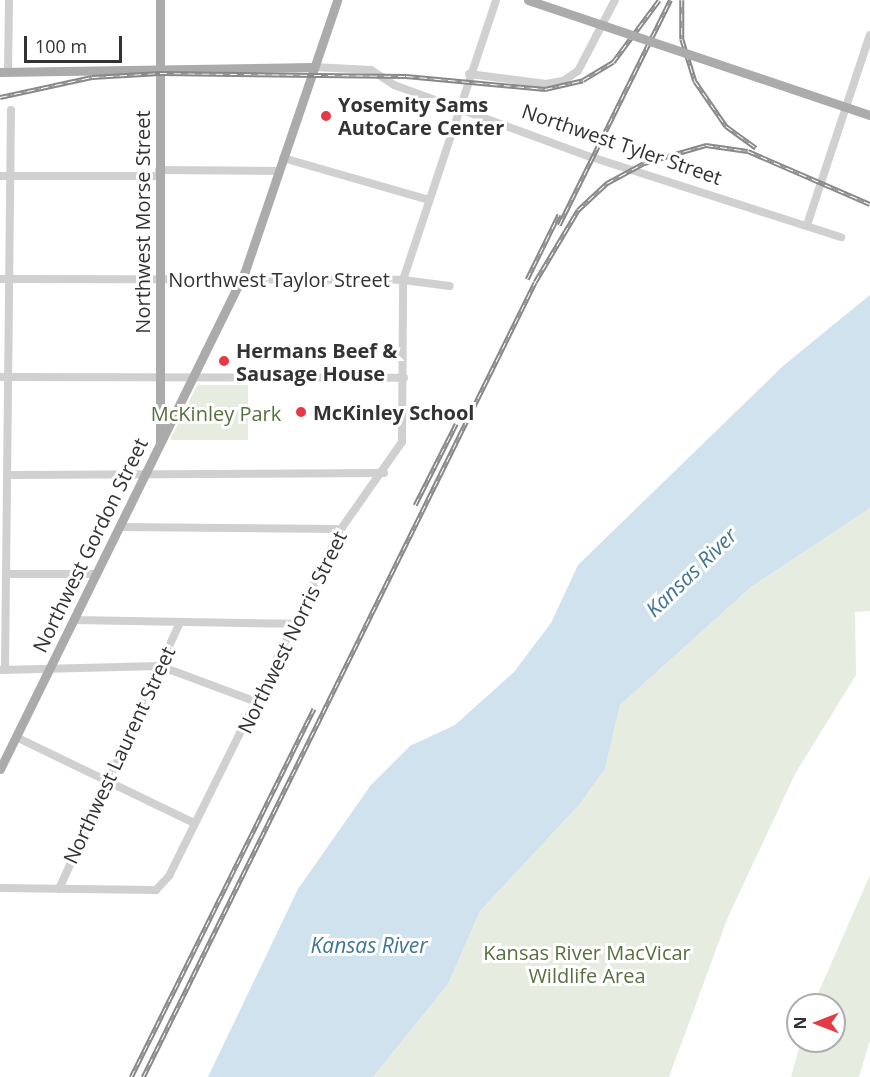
<!DOCTYPE html>
<style>
body{margin:0}
#map{position:relative;width:870px;height:1077px;overflow:hidden;background:#fff;font-family:"Open Sans",sans-serif}
div>[style]{position:absolute}
.green>*{inset:0;background:#e6ecdf}
.water>*{inset:0;background:#cfe2ee}
.minor>*{height:8px;margin:-4px;padding:0 4px;transform-origin:4px;border-radius:4px;background:#d0d0d0}
.major>*{height:9px;margin:-4.5px;padding:0 4.5px;transform-origin:4.5px;border-radius:4.5px;background:#ababab}
.rail>*{height:4.5px;margin-top:-2.25px;transform-origin:0;background:repeating-linear-gradient(90deg,#fff 0 7px,#888 0 14px);box-sizing:border-box;border-block:2px solid #888}
.major-bridge>*{height:9px;margin:-4.5px;padding:0 4.5px;transform-origin:4.5px;border-radius:4.5px;background:#ababab}
.dots>*{width:16px;height:16px;translate:-50% -50%;box-sizing:border-box;border:3px solid #fff;border-radius:50%}
span{translate:-50% -50%;white-space:nowrap;text-align:center;line-height:1.15;-webkit-text-stroke:6px #fff;paint-order:stroke}
.poi-label{font-size:20px;color:#333;font-weight:700}
.left{translate:0 -50%;text-align:left}
.street-label{font-size:20px;color:#333}
.park-label{font-size:20px;color:#56703f}
.water-label{font-size:21px;color:#3f7597;font-style:italic}
.north{position:absolute;left:786px;top:993px;width:60px;height:60px;box-sizing:border-box;background:#fff;border:2px solid #adadad;border-radius:50%;rotate:270deg;font-size:16px;font-weight:700;line-height:24px;text-align:center;color:#333}
.north::after{content:'';display:block;margin:auto;width:21px;height:27px;background:#e63946;clip-path:polygon(50% 0,100% 100%,50% 72%,0 100%)}
.scale{position:absolute;left:24px;top:36px;width:98px;height:27px;box-sizing:border-box;border:3px solid #333;border-top:0;padding-left:8px;font-size:18px;line-height:21px;white-space:nowrap;color:#333;-webkit-text-stroke:4px #fff;paint-order:stroke}
</style>
<div id="map">
<div class="green">
<div style="clip-path:polygon(197px 385px,248px 385px,248px 440px,170px 440px)"></div>
<div style="clip-path:polygon(870px 508px,870px 611px,855px 612px,856px 675px,795px 774px,728px 917px,669px 1077px,373px 1077px,448px 984px,480px 911px,579px 805px,605px 769px,620px 705px,751px 587px)"></div>
<div style="clip-path:polygon(870px 875px,870px 1040px,859px 1077px,791px 1077px,801px 1041px,834px 1041px,834px 1005px,813px 1005px)"></div>
</div>
<div class="water">
<div style="clip-path:polygon(870px 295px,870px 508px,751px 587px,620px 705px,605px 769px,579px 805px,480px 911px,448px 984px,373px 1077px,208px 1077px,298px 889px,371px 785px,410px 746px,455px 725px,514px 672px,551px 623px,578px 565px,783px 366px)"></div>
</div>
<div class="minor">
<div style="left:314px;top:67px;width:57px;rotate:3deg"></div>
<div style="left:371px;top:70px;width:27px;rotate:33deg"></div>
<div style="left:394px;top:85px;width:207px;rotate:20.1deg"></div>
<div style="left:588px;top:156px;width:266px;rotate:17.8deg"></div>
<div style="left:8px;top:72px;width:72px;rotate:-89.2deg"></div>
<div style="left:469px;top:74px;width:78px;rotate:7.4deg"></div>
<div style="left:546px;top:84px;width:17px;rotate:-10deg"></div>
<div style="left:563px;top:81px;width:18px;rotate:-34deg"></div>
<div style="left:578px;top:71px;width:80px;rotate:-62.5deg"></div>
<div style="left:283px;top:158px;width:149px;rotate:16deg"></div>
<div style="left:159px;top:170px;width:119px;rotate:0.5deg"></div>
<div style="left:0;top:176px;width:159px"></div>
<div style="left:807px;top:225px;width:200px;rotate:-71.7deg"></div>
<div style="left:0;top:279px;width:403px;rotate:0.1deg"></div>
<div style="left:403px;top:280px;width:47px;rotate:7.3deg"></div>
<div style="left:0;top:377px;width:404px;rotate:0.1deg"></div>
<div style="left:10px;top:475px;width:374px;rotate:-0.3deg"></div>
<div style="left:120px;top:527px;width:221px;rotate:0.5deg"></div>
<div style="left:9px;top:574px;width:87px"></div>
<div style="left:74px;top:620px;width:221px;rotate:1deg"></div>
<div style="left:1px;top:670px;width:159px;rotate:-1.4deg"></div>
<div style="left:160px;top:666px;width:103px;rotate:20.4deg"></div>
<div style="left:5px;top:670px;width:560px;rotate:-89.39deg"></div>
<div style="left:16px;top:737px;width:198px;rotate:25.8deg"></div>
<div style="left:0;top:888px;width:156px;rotate:0.7deg"></div>
<div style="left:156px;top:890px;width:19px;rotate:-47deg"></div>
<div style="left:169px;top:876px;width:387px;rotate:-63.6deg"></div>
<div style="left:341px;top:529px;width:106px;rotate:-55deg"></div>
<div style="left:402px;top:442px;width:162px;rotate:-89.6deg"></div>
<div style="left:403px;top:280px;width:295px;rotate:-71.6deg"></div>
<div style="left:59px;top:889px;width:293px;rotate:-65.6deg"></div>
</div>
<div class="major">
<div style="left:160px;top:0;width:442px;rotate:90deg"></div>
<div style="left:0;top:72px;width:314px;rotate:-0.9deg"></div>
<div style="left:0;top:769px;width:555px;rotate:-63.8deg"></div>
<div style="left:245px;top:271px;width:286px;rotate:-71.2deg"></div>
</div>
<div class="rail">
<div style="left:682px;top:0;width:39px;rotate:90deg"></div>
<div style="left:682px;top:39px;width:44px;rotate:72.8deg"></div>
<div style="left:695px;top:81px;width:55px;rotate:55.4deg"></div>
<div style="left:726px;top:126px;width:37px;rotate:36deg"></div>
<div style="left:0;top:97px;width:94px;rotate:-12.3deg"></div>
<div style="left:92px;top:77px;width:68px;rotate:-3.4deg"></div>
<div style="left:160px;top:73px;width:246px;rotate:0.7deg"></div>
<div style="left:406px;top:76px;width:140px;rotate:5.3deg"></div>
<div style="left:545px;top:89px;width:39px;rotate:-13deg"></div>
<div style="left:583px;top:80px;width:35px;rotate:-31deg"></div>
<div style="left:613px;top:62px;width:77px;rotate:-53.4deg"></div>
<div style="left:559px;top:225px;width:251px;rotate:-63.7deg"></div>
<div style="left:527px;top:279px;width:72px;rotate:-63.8deg"></div>
<div style="left:415px;top:505px;width:91px;rotate:-63.2deg"></div>
<div style="left:131px;top:1077px;width:411px;rotate:-63.6deg"></div>
<div style="left:143px;top:1077px;width:886px;rotate:-63.75deg"></div>
<div style="left:535px;top:282px;width:84px;rotate:-59.2deg"></div>
<div style="left:578px;top:210px;width:40px;rotate:-43deg"></div>
<div style="left:607px;top:183px;width:42px;rotate:-28.4deg"></div>
<div style="left:644px;top:163px;width:65px;rotate:-16.2deg"></div>
<div style="left:706px;top:145px;width:42px;rotate:8.1deg"></div>
<div style="left:748px;top:151px;width:133px;rotate:23.5deg"></div>
</div>
<div class="major-bridge">
<div style="left:528px;top:0;width:361px;rotate:18.6deg"></div>
</div>
<div class="dots">
<div style="left:326px;top:116px;background:#e63946"></div>
<div style="left:224px;top:361px;background:#e63946"></div>
<div style="left:301px;top:412px;background:#e63946"></div>
</div>
<div class="poi-label">
<span class="left" style="left:338px;top:116px">Yosemity Sams<br>AutoCare Center</span>
<span class="left" style="left:236px;top:362px">Hermans Beef &amp;<br>Sausage House</span>
<span class="left" style="left:313px;top:412px">McKinley School</span>
</div>
<div class="street-label">
<span style="left:622px;top:144px;rotate:19deg">Northwest Tyler Street</span>
<span style="left:142px;top:222px;rotate:-90deg">Northwest Morse Street</span>
<span style="left:279px;top:279px">Northwest Taylor Street</span>
<span style="left:90px;top:545px;rotate:-64deg">Northwest Gordon Street</span>
<span style="left:292px;top:632px;rotate:-64deg">Northwest Norris Street</span>
<span style="left:119px;top:755px;rotate:-65deg">Northwest Laurent Street</span>
</div>
<div class="park-label">
<span style="left:216px;top:413px">McKinley Park</span>
<span style="left:587px;top:964px">Kansas River MacVicar<br>Wildlife Area</span>
</div>
<div class="water-label">
<span style="left:691px;top:572px;rotate:-44deg">Kansas River</span>
<span style="left:369px;top:945px">Kansas River</span>
</div>
<div class="north">N</div>
<div class="scale">100 m</div>
</div>
